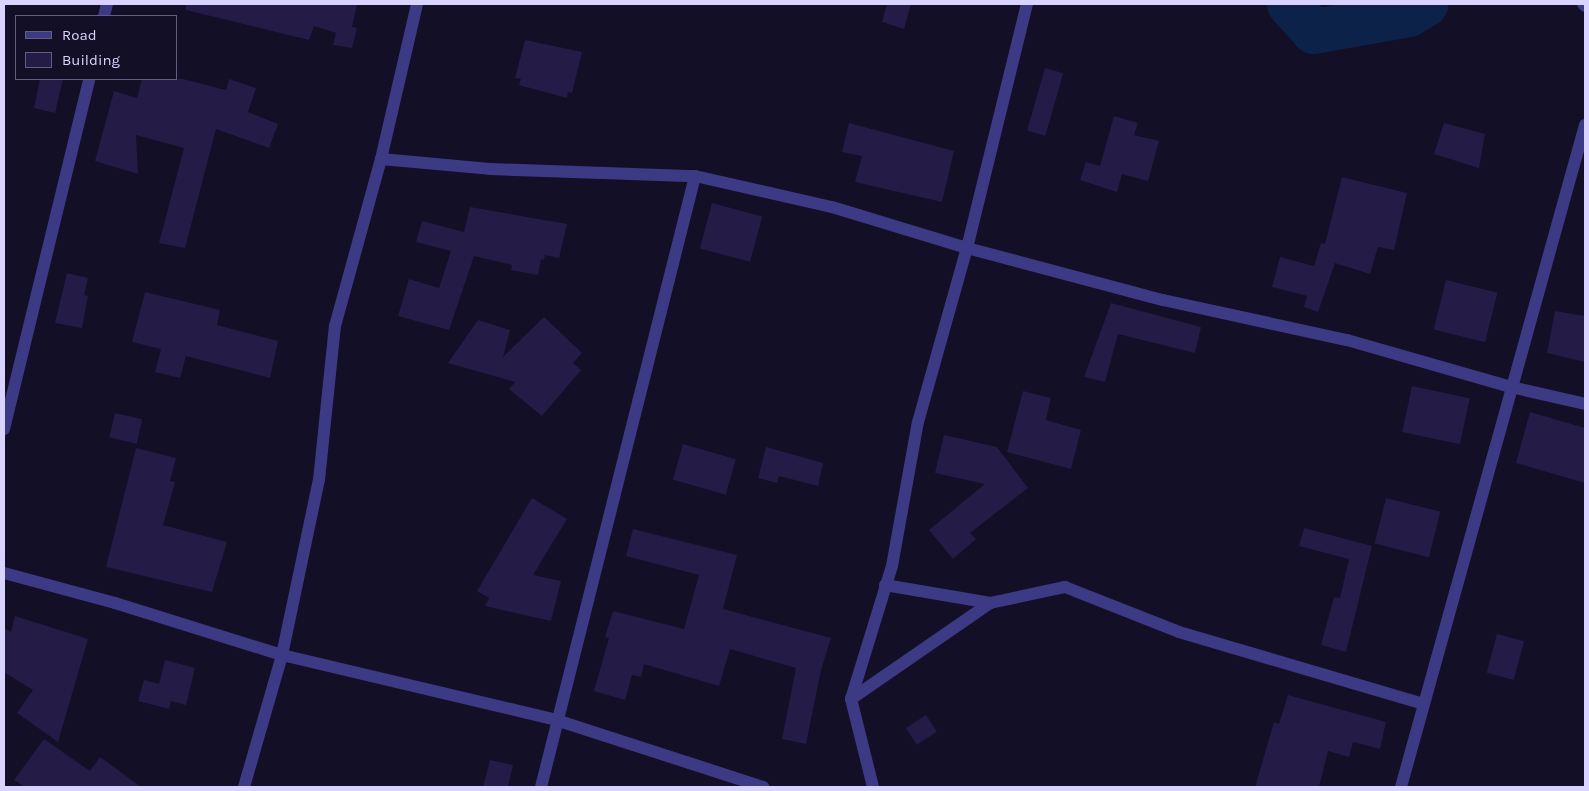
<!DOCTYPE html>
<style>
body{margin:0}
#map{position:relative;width:1589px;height:791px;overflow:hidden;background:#130f26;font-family:Karla,sans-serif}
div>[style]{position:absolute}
.river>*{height:45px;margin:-22.5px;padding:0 22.5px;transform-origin:22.5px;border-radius:22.5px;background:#0c2248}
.building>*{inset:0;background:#241b47;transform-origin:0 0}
.street>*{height:12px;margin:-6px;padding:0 6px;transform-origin:6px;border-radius:6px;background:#3d3a85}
span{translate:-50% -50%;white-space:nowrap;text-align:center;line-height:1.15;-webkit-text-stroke:4px #130f26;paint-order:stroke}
.frame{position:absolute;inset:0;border:5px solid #d9d4ff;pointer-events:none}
.legend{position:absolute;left:15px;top:15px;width:162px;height:65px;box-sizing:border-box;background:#130f26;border:1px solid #625e7d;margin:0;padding:6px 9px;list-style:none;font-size:15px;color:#d9d4ff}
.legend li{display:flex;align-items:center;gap:10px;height:25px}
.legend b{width:25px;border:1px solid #625e7d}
</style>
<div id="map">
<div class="river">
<div style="left:1289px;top:4px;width:36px;rotate:48deg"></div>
<div style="left:1313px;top:31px;width:97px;rotate:-10.1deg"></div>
<div style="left:1408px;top:14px;width:20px;rotate:-30deg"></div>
</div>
<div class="building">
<div style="clip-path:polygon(186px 4px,357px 4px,352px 27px,357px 28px,352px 48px,333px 45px,336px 33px,314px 26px,309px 40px,186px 10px)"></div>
<div style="clip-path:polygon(887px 4px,911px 4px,904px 29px,882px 22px)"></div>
<div style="clip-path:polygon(525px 40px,582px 52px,572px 93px,568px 92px,567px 98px,519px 85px,521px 79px,515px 78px)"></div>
<div style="left:1045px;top:68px;width:19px;height:65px;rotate:16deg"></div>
<div style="clip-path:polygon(40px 79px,63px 79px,55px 113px,34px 108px)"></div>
<div style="clip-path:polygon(142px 79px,183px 79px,226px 90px,229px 79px,256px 88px,248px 112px,278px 124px,269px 148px,216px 129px,185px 248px,159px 243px,184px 148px,136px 135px,138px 174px,95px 161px,114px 91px,137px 98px)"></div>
<div style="clip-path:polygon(1114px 116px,1138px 123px,1134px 135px,1159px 141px,1148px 181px,1122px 174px,1117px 192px,1080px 180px,1086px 162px,1100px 166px)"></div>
<div style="clip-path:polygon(849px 123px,954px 151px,942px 202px,855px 182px,862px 156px,842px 152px)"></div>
<div style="clip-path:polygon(1444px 123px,1485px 134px,1479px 168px,1434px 154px)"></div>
<div style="clip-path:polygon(1342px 177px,1407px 193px,1394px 250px,1378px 247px,1370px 274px,1335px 263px,1318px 312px,1304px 307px,1307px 296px,1272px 287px,1280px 257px,1314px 266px,1321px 243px,1325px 244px)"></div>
<div style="left:712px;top:203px;width:52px;height:47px;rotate:15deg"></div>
<div style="clip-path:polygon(470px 207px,567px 224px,559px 258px,545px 255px,544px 260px,541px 259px,538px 275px,511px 270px,512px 265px,474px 256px,449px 330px,398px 316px,409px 279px,439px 288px,451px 251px,416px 242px,422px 221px,464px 232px)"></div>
<div style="clip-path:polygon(67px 273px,88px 278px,84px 295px,88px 296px,82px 328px,55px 323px)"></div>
<div style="left:1446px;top:280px;width:53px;height:51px;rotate:14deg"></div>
<div style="clip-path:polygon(145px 292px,220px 310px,217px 325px,278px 341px,270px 378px,186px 356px,180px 378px,155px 372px,161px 349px,132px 342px)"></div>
<div style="clip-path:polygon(1111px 303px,1201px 327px,1195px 353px,1118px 334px,1105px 382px,1084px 377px)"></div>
<div style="clip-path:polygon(1555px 311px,1585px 316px,1585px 362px,1547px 353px)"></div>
<div style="clip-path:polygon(544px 317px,582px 353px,573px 363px,581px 370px,542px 416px,509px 389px,515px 382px,448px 363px,478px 320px,510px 330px,503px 357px)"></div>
<div style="left:1412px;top:386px;width:59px;height:47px;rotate:12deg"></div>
<div style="clip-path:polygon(1023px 391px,1051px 398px,1046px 420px,1081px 430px,1071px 469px,1007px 452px)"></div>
<div style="clip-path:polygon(1530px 412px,1585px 428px,1585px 483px,1516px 463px)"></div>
<div style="left:115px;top:413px;width:28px;height:25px;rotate:13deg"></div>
<div style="clip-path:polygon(944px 435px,997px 447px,1028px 488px,970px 533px,976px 539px,953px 559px,929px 530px,985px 484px,935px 473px)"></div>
<div style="left:683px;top:444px;width:55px;height:37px;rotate:16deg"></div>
<div style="clip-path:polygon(766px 447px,823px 463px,818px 486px,779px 476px,777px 483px,758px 478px)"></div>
<div style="clip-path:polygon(136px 448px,176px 458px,170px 481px,175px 482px,163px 525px,227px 542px,212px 592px,106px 567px)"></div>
<div style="clip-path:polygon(532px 498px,567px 519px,533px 575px,561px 581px,551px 621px,485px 606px,489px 598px,477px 591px)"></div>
<div style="left:1386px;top:498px;width:56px;height:47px;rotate:14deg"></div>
<div style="clip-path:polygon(1304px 528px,1372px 546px,1346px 652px,1321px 645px,1334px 597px,1340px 598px,1349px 559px,1299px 546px)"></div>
<div style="clip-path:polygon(633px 529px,737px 555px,723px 609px,831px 638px,821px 670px,806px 744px,782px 739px,796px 668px,730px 649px,719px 686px,644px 664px,641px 677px,632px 675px,625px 700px,594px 691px,609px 638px,605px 637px,613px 611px,684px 629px,699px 575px,626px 556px)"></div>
<div style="clip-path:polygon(15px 616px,88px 639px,58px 742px,17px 713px,33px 690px,4px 672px,4px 628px,11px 632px)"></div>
<div style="left:1497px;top:634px;width:28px;height:40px;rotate:15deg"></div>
<div style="clip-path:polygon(165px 660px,195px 668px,186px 705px,171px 701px,169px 709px,138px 701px,144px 680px,159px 684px)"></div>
<div style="clip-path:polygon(1288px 695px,1386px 722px,1380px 749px,1353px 742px,1349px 757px,1328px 751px,1319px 787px,1255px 787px,1274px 722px,1279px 724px)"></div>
<div style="left:926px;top:715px;width:20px;height:24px;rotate:57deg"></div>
<div style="clip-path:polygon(44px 739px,90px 771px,100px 757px,141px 787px,25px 787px,14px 780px)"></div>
<div style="clip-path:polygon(490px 760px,513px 765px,508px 787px,483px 787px)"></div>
</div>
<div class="street">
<div style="left:1583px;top:4px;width:3px;rotate:45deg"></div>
<div style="left:104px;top:16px;width:12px;rotate:-76deg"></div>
<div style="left:381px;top:159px;width:109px;rotate:5.2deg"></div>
<div style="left:490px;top:169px;width:205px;rotate:2deg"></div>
<div style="left:695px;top:176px;width:140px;rotate:12.8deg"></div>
<div style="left:832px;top:207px;width:141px;rotate:16.9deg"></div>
<div style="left:967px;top:248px;width:203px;rotate:14.9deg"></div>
<div style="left:1163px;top:300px;width:188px;rotate:12.3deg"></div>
<div style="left:1347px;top:340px;width:171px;rotate:16deg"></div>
<div style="left:1511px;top:387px;width:76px;rotate:12.9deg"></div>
<div style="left:4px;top:429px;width:360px;rotate:-76.3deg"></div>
<div style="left:4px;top:573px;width:115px;rotate:15.1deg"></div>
<div style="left:115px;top:603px;width:175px;rotate:17.3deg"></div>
<div style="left:282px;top:655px;width:282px;rotate:13.3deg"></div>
<div style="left:556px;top:720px;width:218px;rotate:17.9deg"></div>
<div style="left:885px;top:585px;width:107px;rotate:9.7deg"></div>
<div style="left:990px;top:603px;width:77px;rotate:-12deg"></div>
<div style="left:1065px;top:587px;width:123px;rotate:21.5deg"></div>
<div style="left:1179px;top:632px;width:255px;rotate:16.4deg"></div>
<div style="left:851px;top:699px;width:169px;rotate:-34.6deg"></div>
<div style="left:244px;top:787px;width:137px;rotate:-73.9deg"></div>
<div style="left:282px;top:655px;width:179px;rotate:-78.1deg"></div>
<div style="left:319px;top:480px;width:155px;rotate:-84.1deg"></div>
<div style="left:335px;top:326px;width:173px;rotate:-74.6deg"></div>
<div style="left:381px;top:159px;width:159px;rotate:-76.9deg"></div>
<div style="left:541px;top:787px;width:630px;rotate:-75.85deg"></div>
<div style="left:873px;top:787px;width:91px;rotate:-104deg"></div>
<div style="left:851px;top:699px;width:139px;rotate:-72.9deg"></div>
<div style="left:892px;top:566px;width:146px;rotate:-79.8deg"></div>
<div style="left:918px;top:422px;width:181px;rotate:-74.3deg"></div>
<div style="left:967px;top:248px;width:251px;rotate:-76.2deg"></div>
<div style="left:1401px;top:787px;width:687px;rotate:-74.47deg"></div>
</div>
<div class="frame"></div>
<ul class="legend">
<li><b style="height:6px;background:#3d3a85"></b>Road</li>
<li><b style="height:14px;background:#241b47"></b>Building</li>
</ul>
</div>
